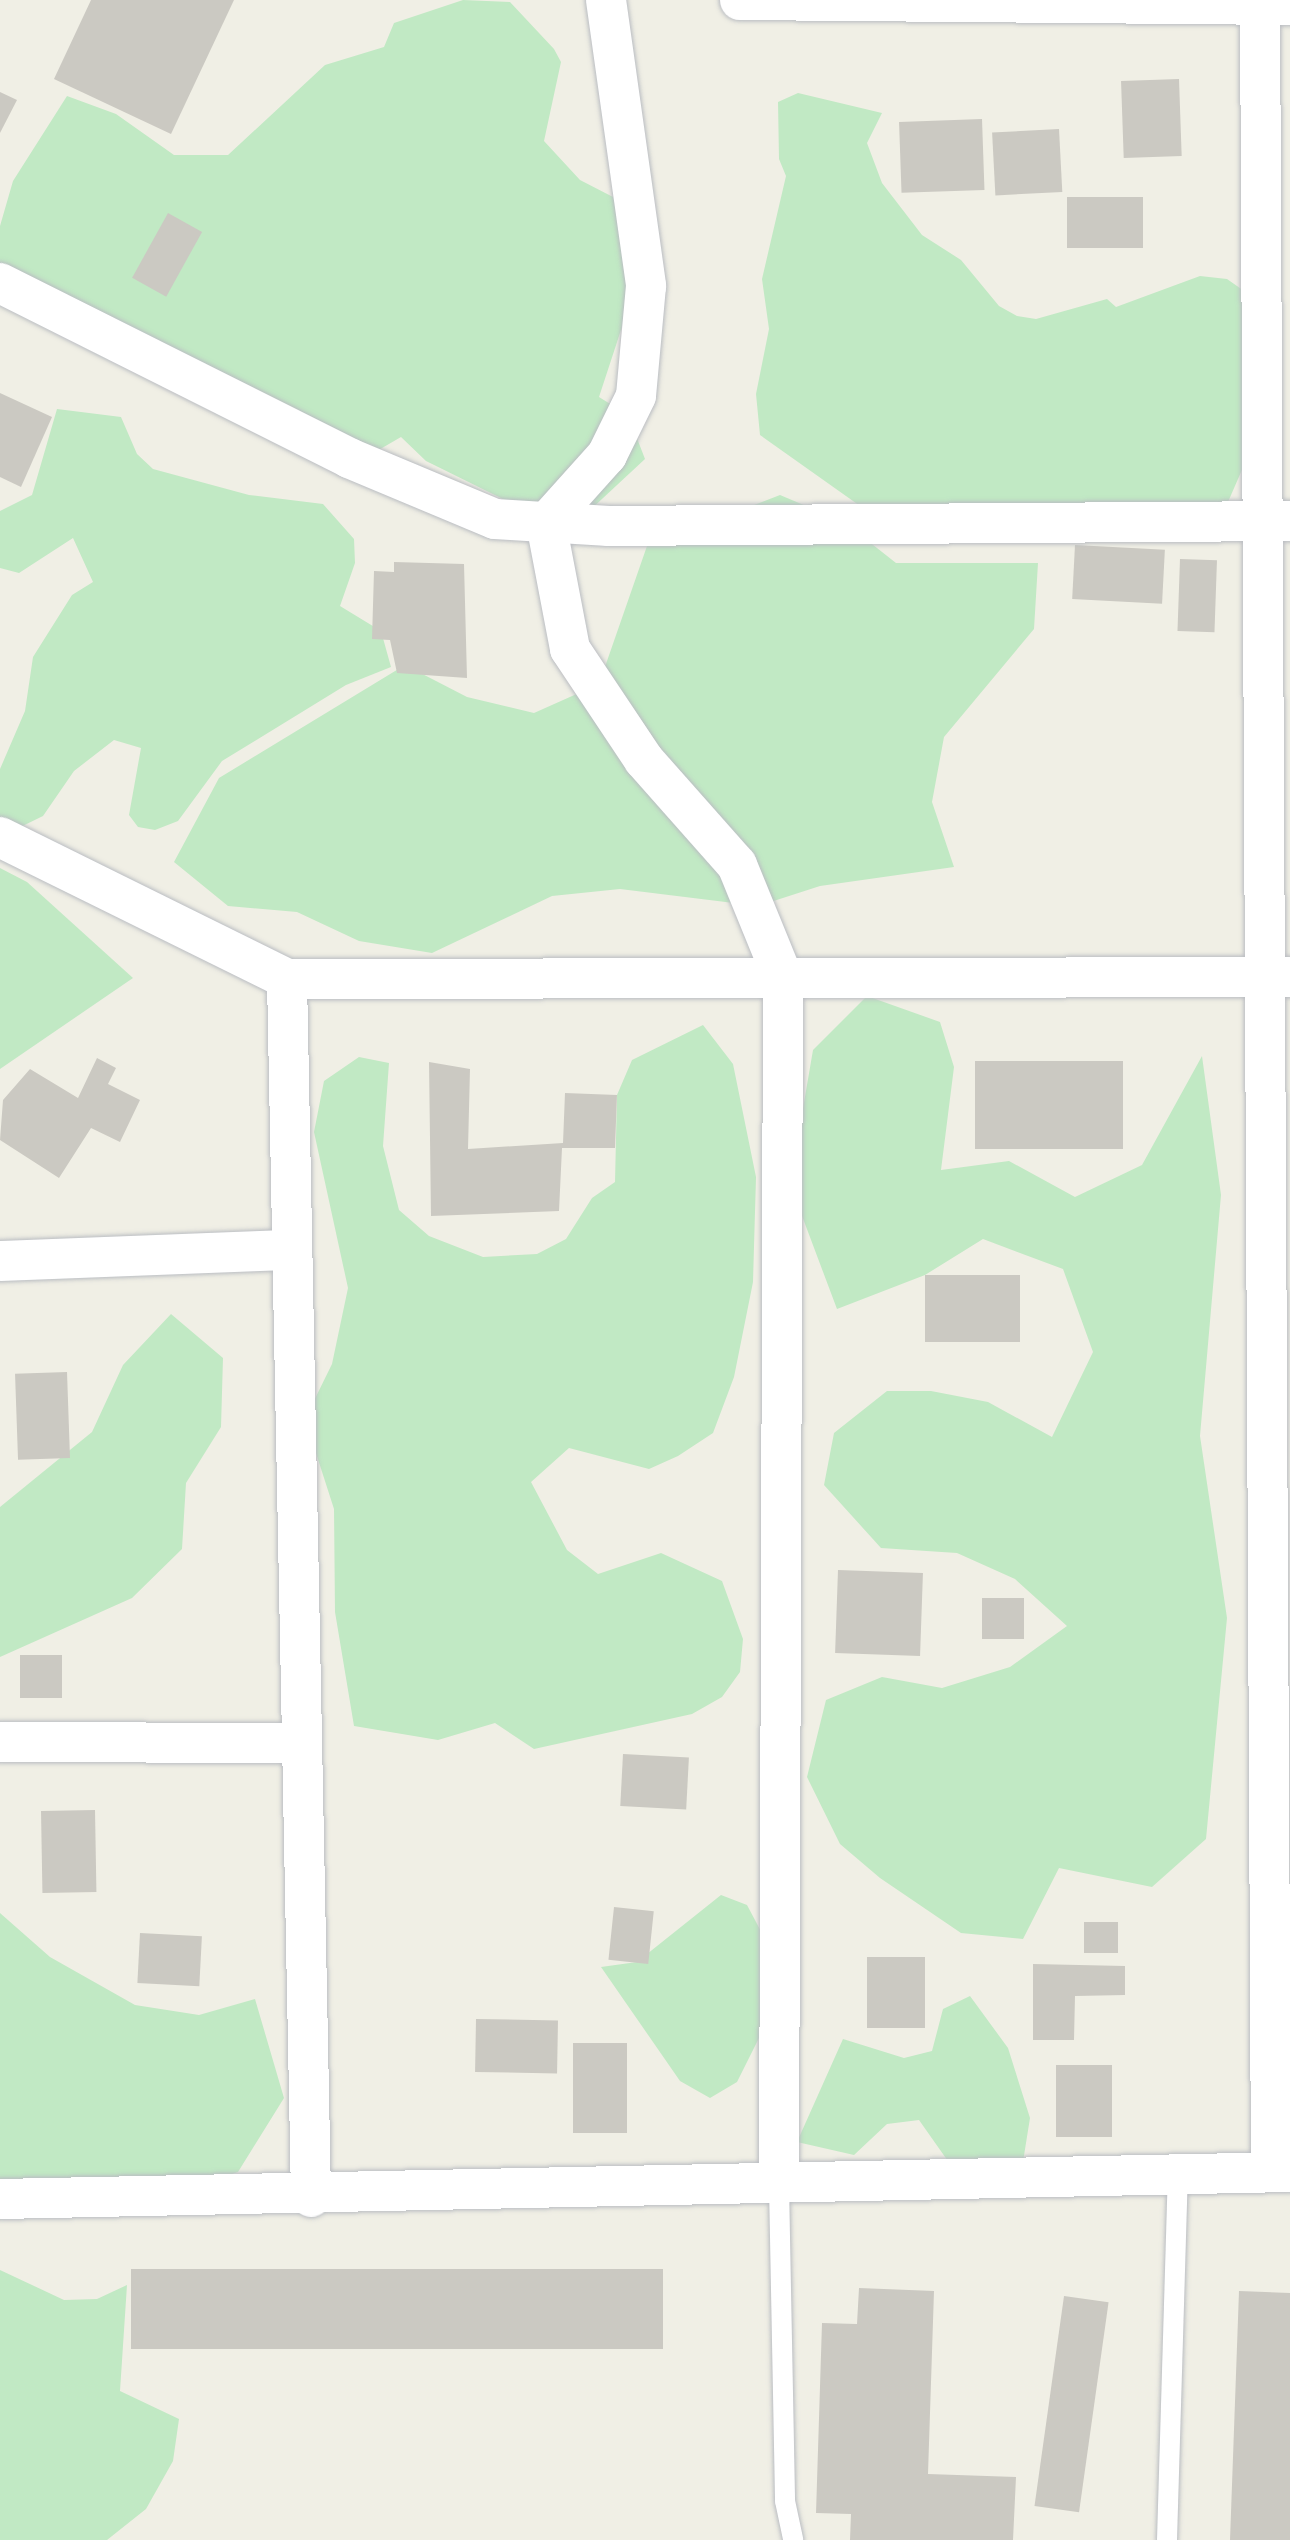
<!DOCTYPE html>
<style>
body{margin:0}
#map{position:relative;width:1290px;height:2540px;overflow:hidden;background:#f0efe5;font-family:"Asap Condensed",sans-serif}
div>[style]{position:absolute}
.green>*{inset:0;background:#c1e9c4}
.building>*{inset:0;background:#cbc9c2;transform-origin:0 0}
.roads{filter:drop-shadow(0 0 2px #babdc2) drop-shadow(0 0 2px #babdc2)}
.service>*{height:20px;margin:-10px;padding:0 10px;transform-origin:10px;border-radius:10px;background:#fff}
.minor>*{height:40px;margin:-20px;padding:0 20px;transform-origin:20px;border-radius:20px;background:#fff}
span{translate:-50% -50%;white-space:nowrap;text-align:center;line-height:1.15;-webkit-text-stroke:6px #fff;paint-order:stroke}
</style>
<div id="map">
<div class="green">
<div style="clip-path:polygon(463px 0,510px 2px,554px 49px,561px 62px,544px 141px,580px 180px,613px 197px,639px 275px,599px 397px,628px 415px,645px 459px,588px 512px,513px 504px,426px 461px,401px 437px,370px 455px,0 277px,0 226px,13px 181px,67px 96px,116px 114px,174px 155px,228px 155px,325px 65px,384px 47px,394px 23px)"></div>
<div style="clip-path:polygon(798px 93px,882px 113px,867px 143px,882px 183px,922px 235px,961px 260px,999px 306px,1017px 316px,1036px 319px,1107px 299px,1116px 307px,1200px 276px,1227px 279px,1247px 293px,1255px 440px,1221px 518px,877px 518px,760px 435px,756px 394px,769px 329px,762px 279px,786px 176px,779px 159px,778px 102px)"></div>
<div style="clip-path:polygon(57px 409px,121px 417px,137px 454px,153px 469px,249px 495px,323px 504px,354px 539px,355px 563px,340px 606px,381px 631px,391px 667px,346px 685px,222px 761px,178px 821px,155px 830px,138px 827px,129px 815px,141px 748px,114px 740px,74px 771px,43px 816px,0 837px,0 769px,25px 711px,33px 657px,72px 595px,93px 582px,73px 538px,19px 573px,0 568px,0 511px,32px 495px)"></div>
<div style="clip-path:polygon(780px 495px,844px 522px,896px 563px,1038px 563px,1034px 629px,944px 737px,932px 802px,954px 867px,820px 886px,758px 906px,620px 889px,552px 896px,432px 953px,359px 941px,297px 912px,228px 906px,174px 862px,219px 778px,405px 665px,467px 697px,534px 713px,599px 684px,647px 546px)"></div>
<div style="clip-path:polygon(0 868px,27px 882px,133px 978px,0 1069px)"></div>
<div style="clip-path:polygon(867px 996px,940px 1022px,954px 1067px,941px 1170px,1009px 1161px,1075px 1197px,1142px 1165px,1202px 1056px,1221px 1195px,1200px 1436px,1227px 1618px,1206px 1839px,1152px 1887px,1059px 1868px,1023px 1939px,961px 1933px,880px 1878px,840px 1844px,807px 1777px,826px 1700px,882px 1677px,942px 1688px,1010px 1667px,1067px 1626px,1015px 1579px,957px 1553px,881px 1548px,824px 1485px,834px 1433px,887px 1391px,931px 1391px,988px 1402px,1052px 1437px,1093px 1352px,1063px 1269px,983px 1239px,925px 1275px,837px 1309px,790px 1184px,813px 1050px)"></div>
<div style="clip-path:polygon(703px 1025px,733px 1064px,756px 1177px,753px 1282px,734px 1377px,713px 1433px,678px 1456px,649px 1469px,569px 1448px,531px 1482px,567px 1550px,598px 1574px,661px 1553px,722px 1581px,743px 1639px,740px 1672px,722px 1697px,692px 1714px,534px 1749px,495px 1723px,438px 1740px,354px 1726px,335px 1612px,334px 1509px,305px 1419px,332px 1364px,348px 1288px,314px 1132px,324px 1081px,359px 1057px,389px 1063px,383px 1146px,399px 1210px,429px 1236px,483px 1257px,537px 1254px,566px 1239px,592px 1198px,615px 1182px,617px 1095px,632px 1060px)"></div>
<div style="clip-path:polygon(171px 1314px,223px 1358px,221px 1427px,186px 1483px,182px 1549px,132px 1598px,0 1657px,0 1507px,92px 1432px,123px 1365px)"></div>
<div style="clip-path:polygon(721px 1895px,747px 1905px,774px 1956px,777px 2002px,737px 2082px,710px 2098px,680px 2081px,601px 1967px,637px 1962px)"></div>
<div style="clip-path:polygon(0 1913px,50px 1957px,135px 2005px,199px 2015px,255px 1999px,284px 2098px,238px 2172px,142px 2204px,0 2181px)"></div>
<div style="clip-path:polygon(970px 1996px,1008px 2048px,1030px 2118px,1022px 2168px,950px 2164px,919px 2120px,887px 2124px,854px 2155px,797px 2142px,843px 2039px,904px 2058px,932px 2051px,943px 2009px)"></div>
<div style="clip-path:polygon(0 2270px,64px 2300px,97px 2299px,127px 2285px,120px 2391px,179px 2419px,173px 2461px,146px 2509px,107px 2540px,0 2540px)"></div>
</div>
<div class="building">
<div style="clip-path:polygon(91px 0,234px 0,171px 134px,54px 79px)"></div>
<div style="left:1179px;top:79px;width:77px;height:58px;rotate:88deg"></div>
<div style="clip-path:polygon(0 92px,17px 100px,0 133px)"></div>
<div style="left:982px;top:119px;width:71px;height:83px;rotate:88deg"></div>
<div style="left:1059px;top:129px;width:63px;height:67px;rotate:87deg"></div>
<div style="left:1067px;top:197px;width:76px;height:51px"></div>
<div style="left:168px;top:213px;width:39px;height:74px;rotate:29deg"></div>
<div style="clip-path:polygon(0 393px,52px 417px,21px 487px,0 477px)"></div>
<div style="left:1075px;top:545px;width:90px;height:54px;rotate:3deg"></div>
<div style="left:1180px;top:559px;width:37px;height:72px;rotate:2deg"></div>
<div style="clip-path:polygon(394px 562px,464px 564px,467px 678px,397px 673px,390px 640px,372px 639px,374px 571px,394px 572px)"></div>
<div style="clip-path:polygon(97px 1058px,116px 1068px,108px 1084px,140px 1100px,120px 1142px,91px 1128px,59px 1178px,0 1140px,3px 1100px,30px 1069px,78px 1098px)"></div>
<div style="left:975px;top:1061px;width:148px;height:88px"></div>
<div style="clip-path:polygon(429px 1062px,470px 1069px,468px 1149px,563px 1143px,565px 1093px,617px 1095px,615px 1148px,562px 1148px,559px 1211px,431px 1216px)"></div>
<div style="left:925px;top:1275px;width:95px;height:67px"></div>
<div style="left:67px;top:1372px;width:86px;height:52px;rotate:88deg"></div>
<div style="left:838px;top:1570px;width:85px;height:83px;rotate:2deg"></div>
<div style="left:982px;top:1598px;width:42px;height:41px"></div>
<div style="left:20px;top:1655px;width:42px;height:43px"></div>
<div style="left:623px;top:1754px;width:66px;height:52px;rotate:3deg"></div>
<div style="left:95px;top:1810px;width:82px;height:54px;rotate:89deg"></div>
<div style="left:614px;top:1907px;width:40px;height:53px;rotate:6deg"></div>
<div style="left:1084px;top:1922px;width:34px;height:31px"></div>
<div style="left:140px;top:1933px;width:62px;height:50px;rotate:3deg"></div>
<div style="left:867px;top:1957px;width:58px;height:71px"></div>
<div style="clip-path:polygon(1033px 1964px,1125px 1966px,1125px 1995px,1075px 1996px,1074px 2040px,1033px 2040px)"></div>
<div style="left:476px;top:2019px;width:82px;height:53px;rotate:1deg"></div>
<div style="left:573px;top:2043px;width:54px;height:90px"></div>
<div style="left:1056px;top:2065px;width:56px;height:72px"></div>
<div style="left:131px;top:2269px;width:532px;height:80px"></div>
<div style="clip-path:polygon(859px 2288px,934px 2291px,928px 2474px,1016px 2477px,1013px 2540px,850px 2540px,851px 2514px,816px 2513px,822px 2323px,857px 2324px)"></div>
<div style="clip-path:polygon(1239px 2291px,1290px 2293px,1290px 2540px,1230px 2540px)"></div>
<div style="left:1064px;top:2296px;width:45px;height:212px;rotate:8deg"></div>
</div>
<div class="roads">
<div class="service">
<div style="left:779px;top:2185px;width:316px;rotate:88.9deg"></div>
<div style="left:785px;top:2501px;width:40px;rotate:78deg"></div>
<div style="left:1167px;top:2540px;width:368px;rotate:-88.3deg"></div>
</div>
<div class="minor">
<div style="left:606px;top:0;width:289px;rotate:82deg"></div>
<div style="left:646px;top:286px;width:110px;rotate:95.2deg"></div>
<div style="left:636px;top:396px;width:66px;rotate:116.2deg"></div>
<div style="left:607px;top:455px;width:91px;rotate:131.9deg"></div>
<div style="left:546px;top:523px;width:128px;rotate:79.2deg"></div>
<div style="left:570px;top:649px;width:133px;rotate:56.3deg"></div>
<div style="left:644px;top:760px;width:140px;rotate:48.5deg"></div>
<div style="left:737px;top:865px;width:122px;rotate:67.8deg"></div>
<div style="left:783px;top:978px;width:1207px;rotate:90.19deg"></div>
<div style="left:740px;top:0;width:550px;rotate:0.52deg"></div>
<div style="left:1260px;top:4px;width:2168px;rotate:89.71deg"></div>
<div style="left:0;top:283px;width:390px;rotate:26.6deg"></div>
<div style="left:349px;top:458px;width:158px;rotate:22.7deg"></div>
<div style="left:495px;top:519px;width:114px;rotate:3.5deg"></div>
<div style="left:609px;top:526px;width:681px;rotate:-0.42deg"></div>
<div style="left:0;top:837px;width:320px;rotate:26.3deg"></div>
<div style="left:287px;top:979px;width:1003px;rotate:-0.11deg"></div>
<div style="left:287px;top:979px;width:1218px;rotate:88.87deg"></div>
<div style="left:0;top:1261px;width:292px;rotate:-2.2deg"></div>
<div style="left:0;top:1742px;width:302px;rotate:0.2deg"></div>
<div style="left:0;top:2199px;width:1290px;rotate:-1.2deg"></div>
</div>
</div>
</div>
